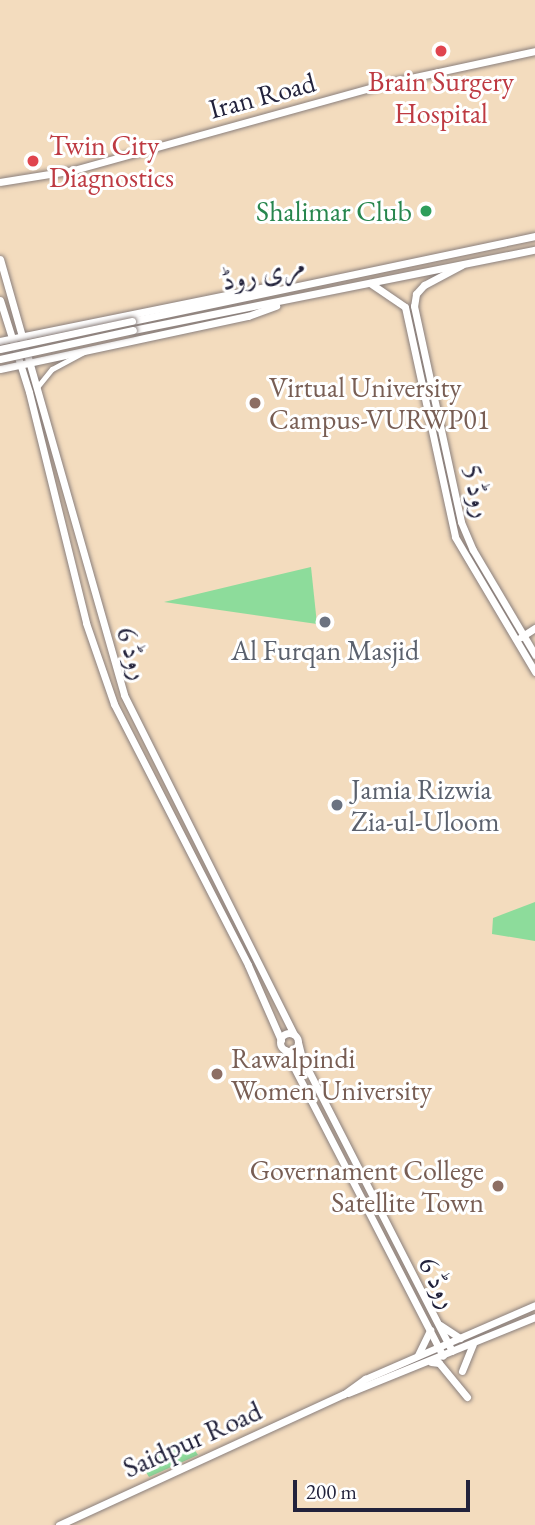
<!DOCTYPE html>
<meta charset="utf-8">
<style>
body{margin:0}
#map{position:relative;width:535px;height:1525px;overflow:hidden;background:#f3dcbe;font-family:"EB Garamond",Amiri,serif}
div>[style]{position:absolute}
.green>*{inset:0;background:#8ddc9b}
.roads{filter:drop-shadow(0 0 2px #8a7f7c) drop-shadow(0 0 2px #8a7f7c)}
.minor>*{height:5px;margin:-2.5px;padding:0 2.5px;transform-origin:2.5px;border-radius:2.5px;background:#fff}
.major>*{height:7px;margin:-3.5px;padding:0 3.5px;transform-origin:3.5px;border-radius:3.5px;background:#fff}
.major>.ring{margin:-3.5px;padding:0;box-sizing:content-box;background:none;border:7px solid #fff;border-radius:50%}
.bridges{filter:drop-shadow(0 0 2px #8a7f7c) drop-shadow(0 0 2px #8a7f7c)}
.major-bridge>*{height:7px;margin:-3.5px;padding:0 3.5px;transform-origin:3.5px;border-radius:3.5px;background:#fff}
.dots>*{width:19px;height:19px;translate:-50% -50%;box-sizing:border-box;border:4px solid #fff;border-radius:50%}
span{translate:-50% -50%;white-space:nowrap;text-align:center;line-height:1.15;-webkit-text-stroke:6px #fff;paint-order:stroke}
.health-label{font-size:28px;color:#be3a42}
.left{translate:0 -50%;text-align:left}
.street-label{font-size:28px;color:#22223b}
.leisure-label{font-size:28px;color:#27864d}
.right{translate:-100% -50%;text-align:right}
.education-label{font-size:28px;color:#785e54}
.worship-label{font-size:28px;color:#5b616d}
.scale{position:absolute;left:293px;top:1480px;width:177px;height:32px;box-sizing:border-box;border:4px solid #22223b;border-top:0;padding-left:9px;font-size:21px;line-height:24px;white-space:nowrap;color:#22223b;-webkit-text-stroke:5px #fff;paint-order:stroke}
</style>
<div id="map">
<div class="green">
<div style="clip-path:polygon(311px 567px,317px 624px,164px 602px)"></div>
<div style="clip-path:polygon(535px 902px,535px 941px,492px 934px,493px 918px)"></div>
<div style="clip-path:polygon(186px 1436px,198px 1455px,149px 1477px,141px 1464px)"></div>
</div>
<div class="roads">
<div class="minor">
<div style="left:38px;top:386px;width:22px;rotate:-51deg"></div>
<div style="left:52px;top:369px;width:38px;rotate:-28deg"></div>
</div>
<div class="major">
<div style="left:0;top:182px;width:75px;rotate:-9.2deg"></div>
<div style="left:74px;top:170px;width:330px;rotate:-15.5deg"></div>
<div style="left:392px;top:82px;width:146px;rotate:-12.2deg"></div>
<div style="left:0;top:259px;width:453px;rotate:74.1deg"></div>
<div style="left:124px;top:695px;width:379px;rotate:63.4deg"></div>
<div style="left:462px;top:265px;width:43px;rotate:152.2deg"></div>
<div style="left:424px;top:285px;width:12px;rotate:132deg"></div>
<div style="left:416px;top:294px;width:12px;rotate:99deg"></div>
<div style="left:414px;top:306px;width:221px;rotate:77.7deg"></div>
<div style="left:461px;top:522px;width:30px;rotate:67deg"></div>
<div style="left:473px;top:550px;width:122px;rotate:59.4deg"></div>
<div style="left:370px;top:283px;width:42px;rotate:34.4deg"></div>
<div style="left:405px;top:307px;width:235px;rotate:77.7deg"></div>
<div style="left:455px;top:537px;width:157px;rotate:59.3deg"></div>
<div style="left:0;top:300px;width:96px;rotate:72.5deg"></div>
<div style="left:29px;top:392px;width:238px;rotate:76.1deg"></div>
<div style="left:86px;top:623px;width:86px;rotate:70.9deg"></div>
<div style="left:114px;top:704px;width:293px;rotate:62.8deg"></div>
<div style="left:248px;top:965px;width:82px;rotate:66.3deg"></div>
<div style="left:132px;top:321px;width:412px;rotate:-11.9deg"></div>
<div style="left:133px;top:330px;width:410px;rotate:-11.3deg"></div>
<div style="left:0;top:341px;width:271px;rotate:-11.5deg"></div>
<div style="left:266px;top:287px;width:11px;rotate:10deg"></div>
<div style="left:0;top:369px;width:254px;rotate:-12.1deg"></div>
<div style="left:248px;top:316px;width:30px;rotate:-20deg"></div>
<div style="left:521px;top:637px;width:17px;rotate:-33deg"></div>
<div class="ring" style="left:280px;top:1033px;width:11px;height:11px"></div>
<div style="left:298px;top:1042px;width:16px;rotate:76deg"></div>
<div style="left:302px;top:1058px;width:329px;rotate:62.9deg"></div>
<div style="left:285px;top:1050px;width:344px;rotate:62.7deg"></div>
<div style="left:440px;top:1325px;width:24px;rotate:33deg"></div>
<div style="left:418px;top:1355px;width:28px;rotate:-64deg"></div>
<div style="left:431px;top:1362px;width:8px;rotate:7deg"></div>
<div style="left:439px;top:1363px;width:44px;rotate:50.5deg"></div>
<div style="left:462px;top:1371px;width:29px;rotate:-68deg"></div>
<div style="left:348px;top:1393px;width:202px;rotate:-22.1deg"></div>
<div style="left:59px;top:1525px;width:314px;rotate:-24.7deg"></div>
<div style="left:344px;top:1394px;width:26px;rotate:-36deg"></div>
<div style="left:365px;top:1379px;width:185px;rotate:-23.5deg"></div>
</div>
</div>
<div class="bridges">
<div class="major-bridge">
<div style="left:0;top:349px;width:135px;rotate:-12deg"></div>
<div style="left:0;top:359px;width:136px;rotate:-12.3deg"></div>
</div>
</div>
<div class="dots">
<div style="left:441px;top:51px;background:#e0444e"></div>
<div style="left:33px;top:161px;background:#e0444e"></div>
<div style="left:426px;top:211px;background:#2e9e5b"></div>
<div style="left:255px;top:403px;background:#8d6e63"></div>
<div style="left:325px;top:622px;background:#6b7280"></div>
<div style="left:337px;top:805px;background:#6b7280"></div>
<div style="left:217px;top:1074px;background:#8d6e63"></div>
<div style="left:498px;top:1186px;background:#8d6e63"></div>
</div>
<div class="health-label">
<span style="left:441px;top:97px">Brain Surgery<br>Hospital</span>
<span class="left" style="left:49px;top:161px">Twin City<br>Diagnostics</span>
</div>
<div class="street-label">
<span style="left:262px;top:95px;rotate:-15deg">Iran Road</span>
<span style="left:263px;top:272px;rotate:-12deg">مری روڈ</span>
<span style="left:478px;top:491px;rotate:76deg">روڈ 5</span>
<span style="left:134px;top:653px;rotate:72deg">روڈ 6</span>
<span style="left:439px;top:1282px;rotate:63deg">روڈ 6</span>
<span style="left:192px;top:1439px;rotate:-24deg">Saidpur Road</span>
</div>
<div class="leisure-label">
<span class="right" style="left:412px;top:211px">Shalimar Club</span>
</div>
<div class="education-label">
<span class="left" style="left:269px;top:403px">Virtual University<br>Campus-VURWP01</span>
<span class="left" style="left:231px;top:1074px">Rawalpindi<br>Women University</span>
<span class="right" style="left:484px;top:1186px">Governament College<br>Satellite Town</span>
</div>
<div class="worship-label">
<span style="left:325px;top:650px">Al Furqan Masjid</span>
<span class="left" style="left:351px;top:805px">Jamia Rizwia<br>Zia-ul-Uloom</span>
</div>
<div class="scale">200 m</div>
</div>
